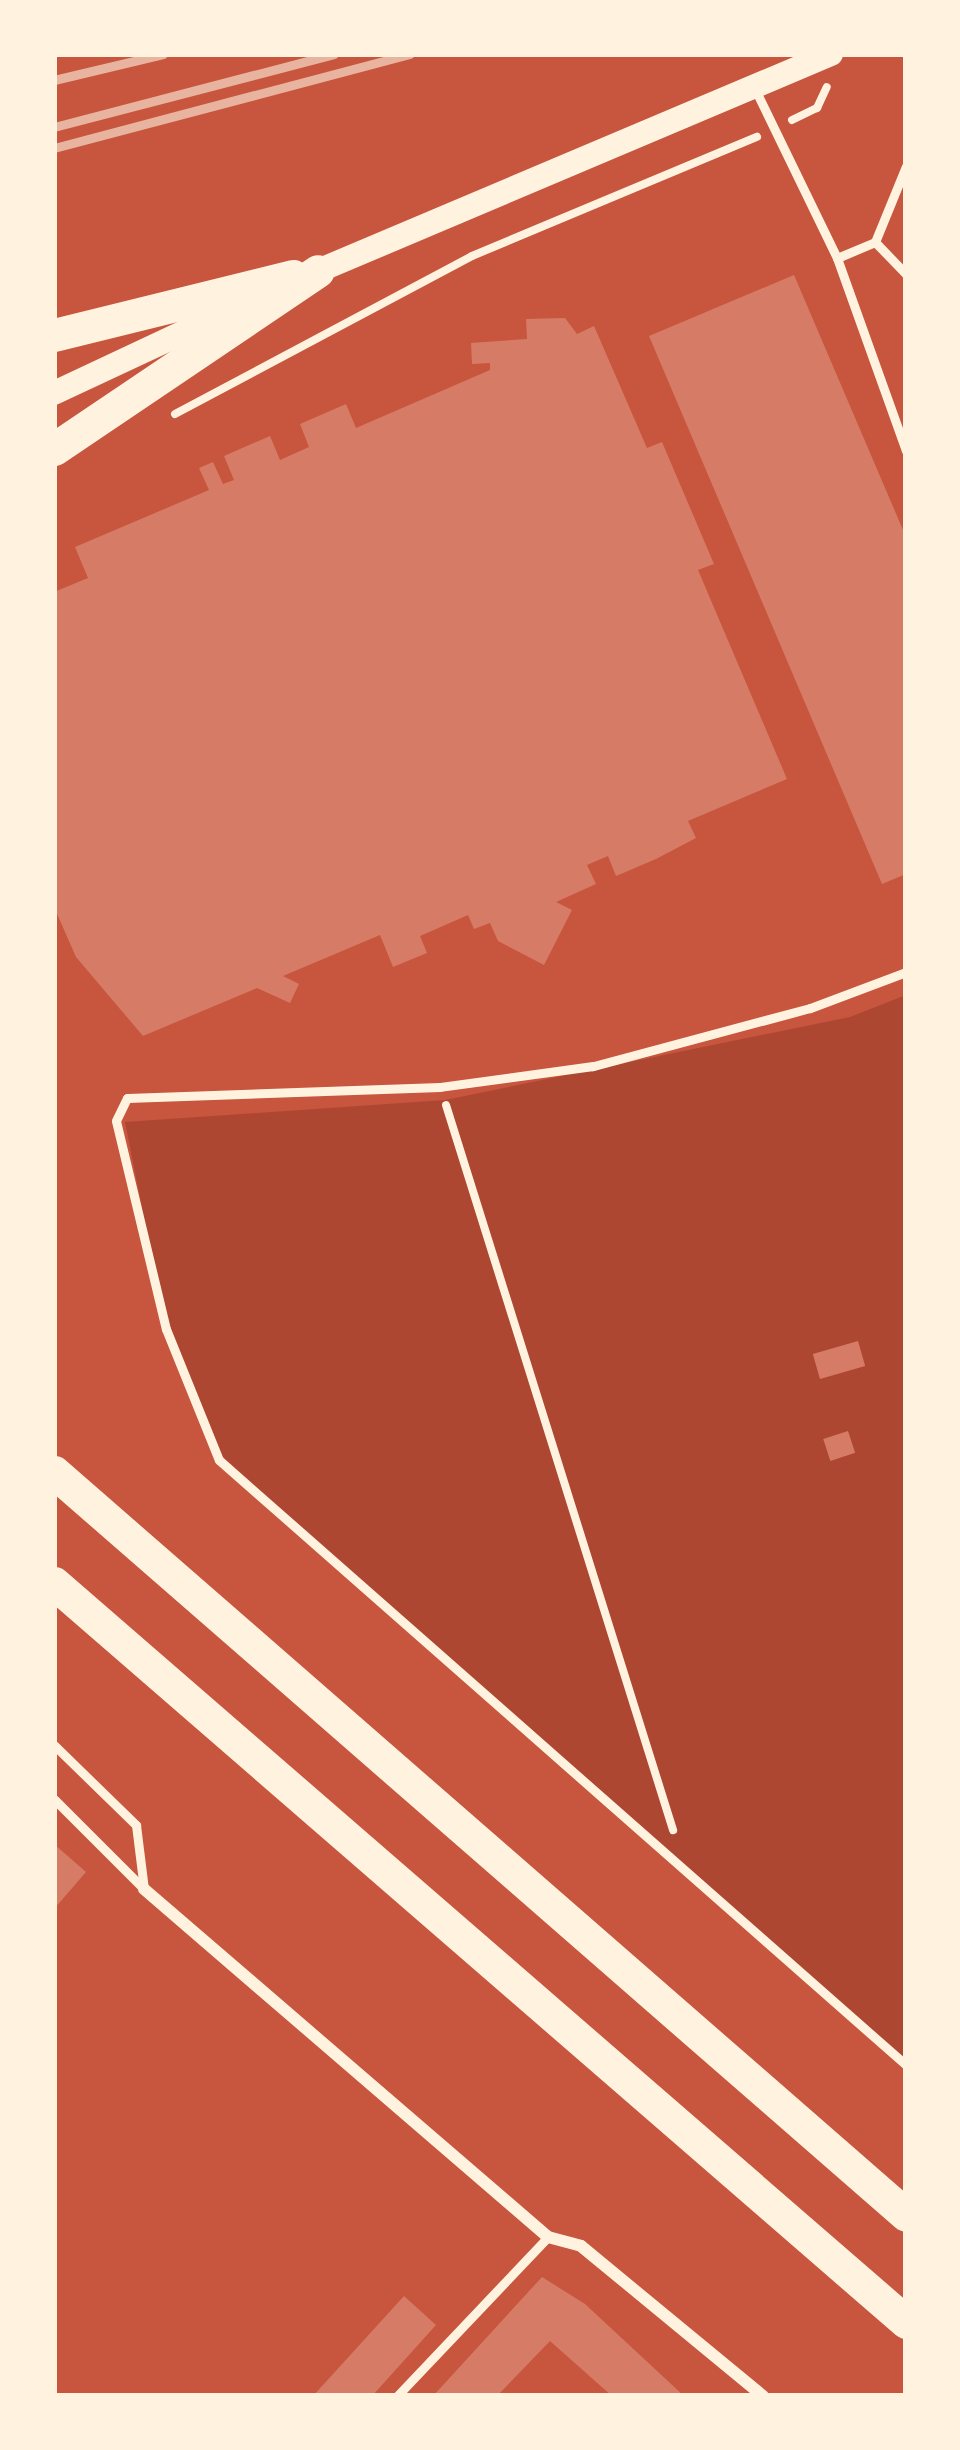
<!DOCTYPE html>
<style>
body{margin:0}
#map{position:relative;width:960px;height:2450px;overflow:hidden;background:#c8553d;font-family:Quicksand,sans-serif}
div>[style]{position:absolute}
.green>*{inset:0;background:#ae4732}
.building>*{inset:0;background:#d67c66;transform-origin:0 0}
.path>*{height:8px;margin:-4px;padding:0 4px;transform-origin:4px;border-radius:4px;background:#fff3e0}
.service>*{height:9px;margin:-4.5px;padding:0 4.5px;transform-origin:4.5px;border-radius:4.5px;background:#fff3e0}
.minor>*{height:12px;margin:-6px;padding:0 6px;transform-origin:6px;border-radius:6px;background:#fff3e0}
.secondary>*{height:24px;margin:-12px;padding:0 12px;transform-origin:12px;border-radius:12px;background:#fff3e0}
.trunk>*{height:33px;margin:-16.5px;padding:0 16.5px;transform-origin:16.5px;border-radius:16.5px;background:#fff3e0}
.rail>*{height:9px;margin:-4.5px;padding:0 4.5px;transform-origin:4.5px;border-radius:4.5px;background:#e9b49f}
span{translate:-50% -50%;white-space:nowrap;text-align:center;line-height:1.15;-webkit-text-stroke:12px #fff3e0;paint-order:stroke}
.frame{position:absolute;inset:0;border:57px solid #fff3e0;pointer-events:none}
</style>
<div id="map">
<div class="green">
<div style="clip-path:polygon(906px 995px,906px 2065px,219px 1460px,166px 1329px,125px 1122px,445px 1100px,850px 1017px)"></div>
</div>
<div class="building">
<div style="clip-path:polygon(794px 275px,906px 537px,906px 874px,882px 884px,649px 336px)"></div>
<div style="clip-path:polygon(565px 318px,577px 334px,594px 326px,647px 448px,662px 442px,714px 564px,698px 570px,787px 779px,688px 821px,696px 838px,656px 859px,616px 876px,608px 856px,587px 865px,596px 884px,556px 902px,572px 910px,544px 965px,498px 941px,490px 923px,474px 929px,468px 915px,420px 936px,427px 953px,393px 967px,380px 935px,283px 976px,299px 984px,290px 1003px,257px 988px,143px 1036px,76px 957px,54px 907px,54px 592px,88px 578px,75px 547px,209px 490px,199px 468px,213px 462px,223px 484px,234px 480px,224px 456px,270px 436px,280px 460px,309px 447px,300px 424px,346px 404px,356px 428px,490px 370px,490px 363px,472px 364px,471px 343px,527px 339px,526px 319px)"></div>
<div style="left:858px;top:1341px;width:26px;height:47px;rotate:74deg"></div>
<div style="left:848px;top:1431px;width:23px;height:26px;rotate:72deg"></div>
<div style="clip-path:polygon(54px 1844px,86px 1872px,54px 1909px)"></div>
<div style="clip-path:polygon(542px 2277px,585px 2304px,684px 2396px,612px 2396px,550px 2341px,497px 2396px,433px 2396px)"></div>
<div style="clip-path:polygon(404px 2296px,436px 2325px,372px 2396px,313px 2396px)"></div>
</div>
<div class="path">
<div style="left:792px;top:120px;width:28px;rotate:-26deg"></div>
<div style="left:817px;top:108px;width:23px;rotate:-65deg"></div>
<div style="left:175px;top:414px;width:336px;rotate:-28deg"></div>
<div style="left:472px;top:256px;width:309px;rotate:-22.7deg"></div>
<div style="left:446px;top:1105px;width:760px;rotate:72.61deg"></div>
</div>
<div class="service">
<div style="left:754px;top:87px;width:190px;rotate:64.1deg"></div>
<div style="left:837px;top:258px;width:205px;rotate:70.3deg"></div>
<div style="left:875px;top:242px;width:45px;rotate:45.9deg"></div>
<div style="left:837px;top:258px;width:41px;rotate:-22.8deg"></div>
<div style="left:875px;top:242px;width:82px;rotate:-67.8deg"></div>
<div style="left:906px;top:972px;width:103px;rotate:159.4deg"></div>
<div style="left:810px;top:1008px;width:225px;rotate:165deg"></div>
<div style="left:593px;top:1066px;width:154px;rotate:172.2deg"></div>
<div style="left:440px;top:1087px;width:313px;rotate:178deg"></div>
<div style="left:127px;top:1098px;width:25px;rotate:116deg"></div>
<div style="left:116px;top:1121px;width:214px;rotate:76.5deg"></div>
<div style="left:166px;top:1329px;width:141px;rotate:68deg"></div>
<div style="left:219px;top:1460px;width:915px;rotate:41.37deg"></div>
<div style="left:54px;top:1745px;width:115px;rotate:44.3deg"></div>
<div style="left:136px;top:1825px;width:64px;rotate:82.9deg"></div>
<div style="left:144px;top:1889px;width:127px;rotate:-135deg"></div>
<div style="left:397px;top:2396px;width:219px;rotate:-46.5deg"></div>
</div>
<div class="minor">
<div style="left:144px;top:1889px;width:533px;rotate:40.74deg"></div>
<div style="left:548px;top:2237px;width:34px;rotate:15deg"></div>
<div style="left:581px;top:2246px;width:236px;rotate:39.5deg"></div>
</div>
<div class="secondary">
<div style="left:306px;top:276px;width:570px;rotate:-22.92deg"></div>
<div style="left:54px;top:393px;width:231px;rotate:-25.1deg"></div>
</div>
<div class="trunk">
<div style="left:54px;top:335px;width:246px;rotate:-13.9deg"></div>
<div style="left:54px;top:449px;width:318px;rotate:-34deg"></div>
<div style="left:54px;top:1472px;width:1130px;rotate:41.09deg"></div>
<div style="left:54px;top:1583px;width:1128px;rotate:40.94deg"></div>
</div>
<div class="rail">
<div style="left:54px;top:80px;width:112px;rotate:-13.4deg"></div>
<div style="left:54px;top:127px;width:289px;rotate:-14.6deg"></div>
<div style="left:54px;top:148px;width:368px;rotate:-14.8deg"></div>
</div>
<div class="frame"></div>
</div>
